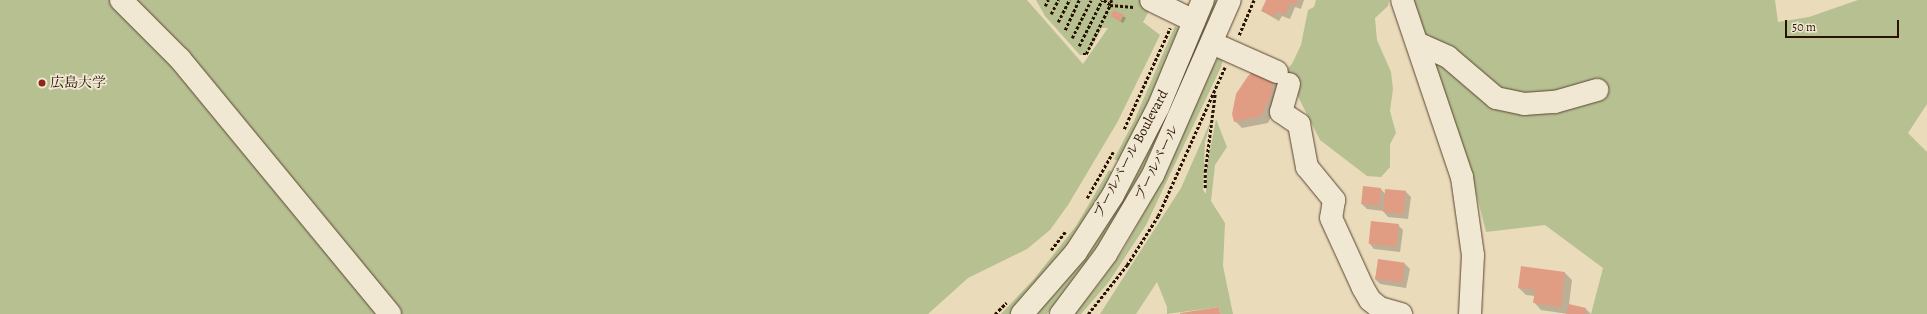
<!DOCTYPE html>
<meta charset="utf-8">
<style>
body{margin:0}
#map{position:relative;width:1927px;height:314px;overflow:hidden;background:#eadbbb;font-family:Alegreya,"Noto Serif JP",serif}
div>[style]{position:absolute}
.green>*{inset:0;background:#b6c091}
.shadow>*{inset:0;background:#0003}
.building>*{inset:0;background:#e09d84;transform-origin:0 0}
.path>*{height:2.5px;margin-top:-1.25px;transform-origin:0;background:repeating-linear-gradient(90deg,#2a1201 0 3px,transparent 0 5px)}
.roads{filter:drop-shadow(0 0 1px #5a4430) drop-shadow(0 0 1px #5a4430)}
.minor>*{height:22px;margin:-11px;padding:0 11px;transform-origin:11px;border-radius:11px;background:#f1e8d3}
.dots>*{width:11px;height:11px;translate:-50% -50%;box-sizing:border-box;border:2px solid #f1e8d3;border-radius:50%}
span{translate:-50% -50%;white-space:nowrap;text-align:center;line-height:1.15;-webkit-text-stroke:3.5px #f1e8d3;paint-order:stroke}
.poi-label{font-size:14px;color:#2a1201}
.left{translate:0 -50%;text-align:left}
.street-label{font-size:14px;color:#2a1201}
.scale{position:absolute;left:1785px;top:20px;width:114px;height:18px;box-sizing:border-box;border:2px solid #2a1201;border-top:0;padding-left:5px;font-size:12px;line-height:14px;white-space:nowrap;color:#2a1201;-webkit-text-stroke:3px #f1e8d3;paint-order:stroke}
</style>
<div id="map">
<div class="green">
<div style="clip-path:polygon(0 0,1027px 0,1083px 64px,1108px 28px,1102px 28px,1087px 55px,1080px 55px,1045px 16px,1036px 0,1155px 0,1143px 22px,1160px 35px,1118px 121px,1068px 205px,1050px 230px,1027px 249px,968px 278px,928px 314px,0 314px)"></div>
<div style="clip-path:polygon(1215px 0,1223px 0,1172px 115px,1116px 222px,1047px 314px,1035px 314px,1056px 293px,1091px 244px)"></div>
<div style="clip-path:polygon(1316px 0,1389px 0,1388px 6px,1375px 18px,1377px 40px,1391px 72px,1393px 89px,1390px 111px,1396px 133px,1390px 144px,1390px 167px,1381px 177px,1367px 176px,1320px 140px,1285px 71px,1292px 64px,1301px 45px,1308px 10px,1314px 7px)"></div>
<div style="clip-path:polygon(1409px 0,1775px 0,1778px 22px,1809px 17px,1858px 0,1927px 0,1927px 104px,1908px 133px,1927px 152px,1927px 314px,1591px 314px,1603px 268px,1545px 225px,1486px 232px,1468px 160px)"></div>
<div style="clip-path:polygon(1175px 26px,1181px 30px,1139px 124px,1121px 162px,1114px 159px,1134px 121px)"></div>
<div style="clip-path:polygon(1218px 58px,1223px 59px,1221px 67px,1146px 225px,1108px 283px,1081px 314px,1073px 314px,1095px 289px,1123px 250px,1158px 188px,1179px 145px,1202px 85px)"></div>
<div style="clip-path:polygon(1212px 118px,1205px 142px,1203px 190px,1206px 194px,1207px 166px,1216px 119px,1227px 147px,1215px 165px,1211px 201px,1225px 223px,1223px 266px,1233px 314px,1220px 314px,1219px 307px,1167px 314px,1167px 307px,1157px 282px,1136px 314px,1100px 314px,1181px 188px)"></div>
<div style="clip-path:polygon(1109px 170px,1114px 173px,1095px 208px,1042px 281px,1011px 314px,1001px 314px,1034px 279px,1076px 226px)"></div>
</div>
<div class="shadow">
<div style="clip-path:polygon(1267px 0,1304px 0,1301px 9px,1295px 7px,1290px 19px,1282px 16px,1279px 21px,1262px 11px)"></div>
<div style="clip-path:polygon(1112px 16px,1123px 16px,1126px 18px,1123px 23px)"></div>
<div style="clip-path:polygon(1261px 70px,1277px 82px,1279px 102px,1268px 123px,1242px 128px,1235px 121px)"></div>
<div style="clip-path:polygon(1381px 189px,1385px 194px,1406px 192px,1411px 197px,1408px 219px,1388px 217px,1383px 211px,1367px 209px,1362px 204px)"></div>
<div style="clip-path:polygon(1398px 225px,1403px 230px,1400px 252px,1374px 249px,1370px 244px)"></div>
<div style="clip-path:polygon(1379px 261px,1405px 264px,1410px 269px,1406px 288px,1380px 284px,1375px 279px)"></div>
<div style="clip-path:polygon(1522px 267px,1565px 273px,1572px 280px,1569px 305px,1586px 309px,1591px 314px,1568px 314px,1541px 310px,1534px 302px,1535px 296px,1526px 295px,1519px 288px)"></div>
</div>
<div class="building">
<div style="clip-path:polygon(1266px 0,1298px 0,1296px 5px,1290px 3px,1285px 15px,1277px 11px,1274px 17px,1261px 11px)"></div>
<div style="left:1114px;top:10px;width:11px;height:7px;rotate:27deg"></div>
<div style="clip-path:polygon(1255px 70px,1273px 79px,1272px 94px,1261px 116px,1234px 122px,1232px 114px,1236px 94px,1248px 76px)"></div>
<div style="left:1363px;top:186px;width:18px;height:18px;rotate:6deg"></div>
<div style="left:1385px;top:189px;width:21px;height:23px;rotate:5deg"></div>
<div style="left:1371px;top:221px;width:28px;height:23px;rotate:6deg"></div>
<div style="left:1378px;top:259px;width:27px;height:20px;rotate:8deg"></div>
<div style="clip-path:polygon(1521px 266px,1565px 272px,1561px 307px,1533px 303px,1535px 290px,1518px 288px)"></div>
<div style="clip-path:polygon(1569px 304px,1586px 308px,1585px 314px,1566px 314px)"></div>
<div style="clip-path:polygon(1219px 307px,1220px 314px,1180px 314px,1180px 313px)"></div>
</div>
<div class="path">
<div style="left:1112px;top:0;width:5px;rotate:112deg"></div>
<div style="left:1110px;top:5px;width:24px;rotate:5deg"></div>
<div style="left:1045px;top:6px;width:7px;rotate:-63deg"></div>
<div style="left:1051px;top:14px;width:16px;rotate:-63deg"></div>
<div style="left:1058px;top:22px;width:25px;rotate:-63deg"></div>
<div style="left:1065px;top:30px;width:33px;rotate:-65deg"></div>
<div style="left:1239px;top:35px;width:38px;rotate:-67deg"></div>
<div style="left:1072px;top:38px;width:42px;rotate:-63.4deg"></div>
<div style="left:1079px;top:46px;width:51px;rotate:-63.4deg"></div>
<div style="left:1083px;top:54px;width:3px"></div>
<div style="left:1086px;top:54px;width:55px;rotate:-63.9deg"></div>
<div style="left:1110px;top:5px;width:9px;rotate:-144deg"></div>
<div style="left:1124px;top:129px;width:111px;rotate:-65.5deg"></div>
<div style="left:1205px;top:188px;width:16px;rotate:-90deg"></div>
<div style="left:1205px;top:172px;width:79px;rotate:-82.7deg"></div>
<div style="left:1087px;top:198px;width:53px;rotate:-60.5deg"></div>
<div style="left:1051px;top:250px;width:23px;rotate:-52deg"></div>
<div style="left:995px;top:314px;width:16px;rotate:-45deg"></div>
<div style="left:1088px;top:314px;width:63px;rotate:-51.5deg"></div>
<div style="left:1127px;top:265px;width:58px;rotate:-57.7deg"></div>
<div style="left:1158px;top:216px;width:163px;rotate:-65.8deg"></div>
</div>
<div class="roads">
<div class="minor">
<div style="left:121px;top:0;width:83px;rotate:45deg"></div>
<div style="left:180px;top:59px;width:330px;rotate:50.5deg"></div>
<div style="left:1151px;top:0;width:48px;rotate:26deg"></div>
<div style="left:1402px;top:0;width:187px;rotate:71.3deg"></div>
<div style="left:1462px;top:177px;width:79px;rotate:82deg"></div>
<div style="left:1473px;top:255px;width:59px;rotate:92.9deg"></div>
<div style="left:1212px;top:43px;width:71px;rotate:24deg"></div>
<div style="left:1417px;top:43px;width:34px;rotate:24deg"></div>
<div style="left:1448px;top:57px;width:63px;rotate:40.5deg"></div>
<div style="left:1496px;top:98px;width:29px;rotate:12deg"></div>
<div style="left:1524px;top:104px;width:31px;rotate:-4deg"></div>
<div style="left:1555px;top:102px;width:44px;rotate:-15.9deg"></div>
<div style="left:1289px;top:84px;width:29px;rotate:106deg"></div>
<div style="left:1281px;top:112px;width:22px;rotate:34deg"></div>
<div style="left:1299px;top:124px;width:44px;rotate:79.5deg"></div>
<div style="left:1307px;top:167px;width:43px;rotate:50.7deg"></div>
<div style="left:1334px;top:200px;width:18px;rotate:99deg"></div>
<div style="left:1331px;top:218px;width:77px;rotate:65.4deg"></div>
<div style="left:1363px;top:288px;width:14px;rotate:60deg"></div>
<div style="left:1370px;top:300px;width:13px;rotate:39deg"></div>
<div style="left:1380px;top:308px;width:22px;rotate:16deg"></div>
<div style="left:1022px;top:314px;width:82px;rotate:-48.9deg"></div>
<div style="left:1076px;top:252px;width:68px;rotate:-57deg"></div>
<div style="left:1113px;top:195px;width:98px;rotate:-62.7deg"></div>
<div style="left:1158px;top:108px;width:117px;rotate:-67.4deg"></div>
<div style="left:1061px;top:314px;width:75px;rotate:-53.1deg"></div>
<div style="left:1106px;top:254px;width:92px;rotate:-59.3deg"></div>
<div style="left:1153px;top:175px;width:191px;rotate:-66.3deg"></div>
</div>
</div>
<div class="dots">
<div style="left:42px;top:83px;background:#8f2418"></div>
</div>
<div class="poi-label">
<span class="left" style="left:50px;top:83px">広島大学</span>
</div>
<div class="street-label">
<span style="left:1131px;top:154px;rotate:-62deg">ブールバール Boulevard</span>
<span style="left:1157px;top:163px;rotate:-64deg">ブールバール</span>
</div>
<div class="scale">50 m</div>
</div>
